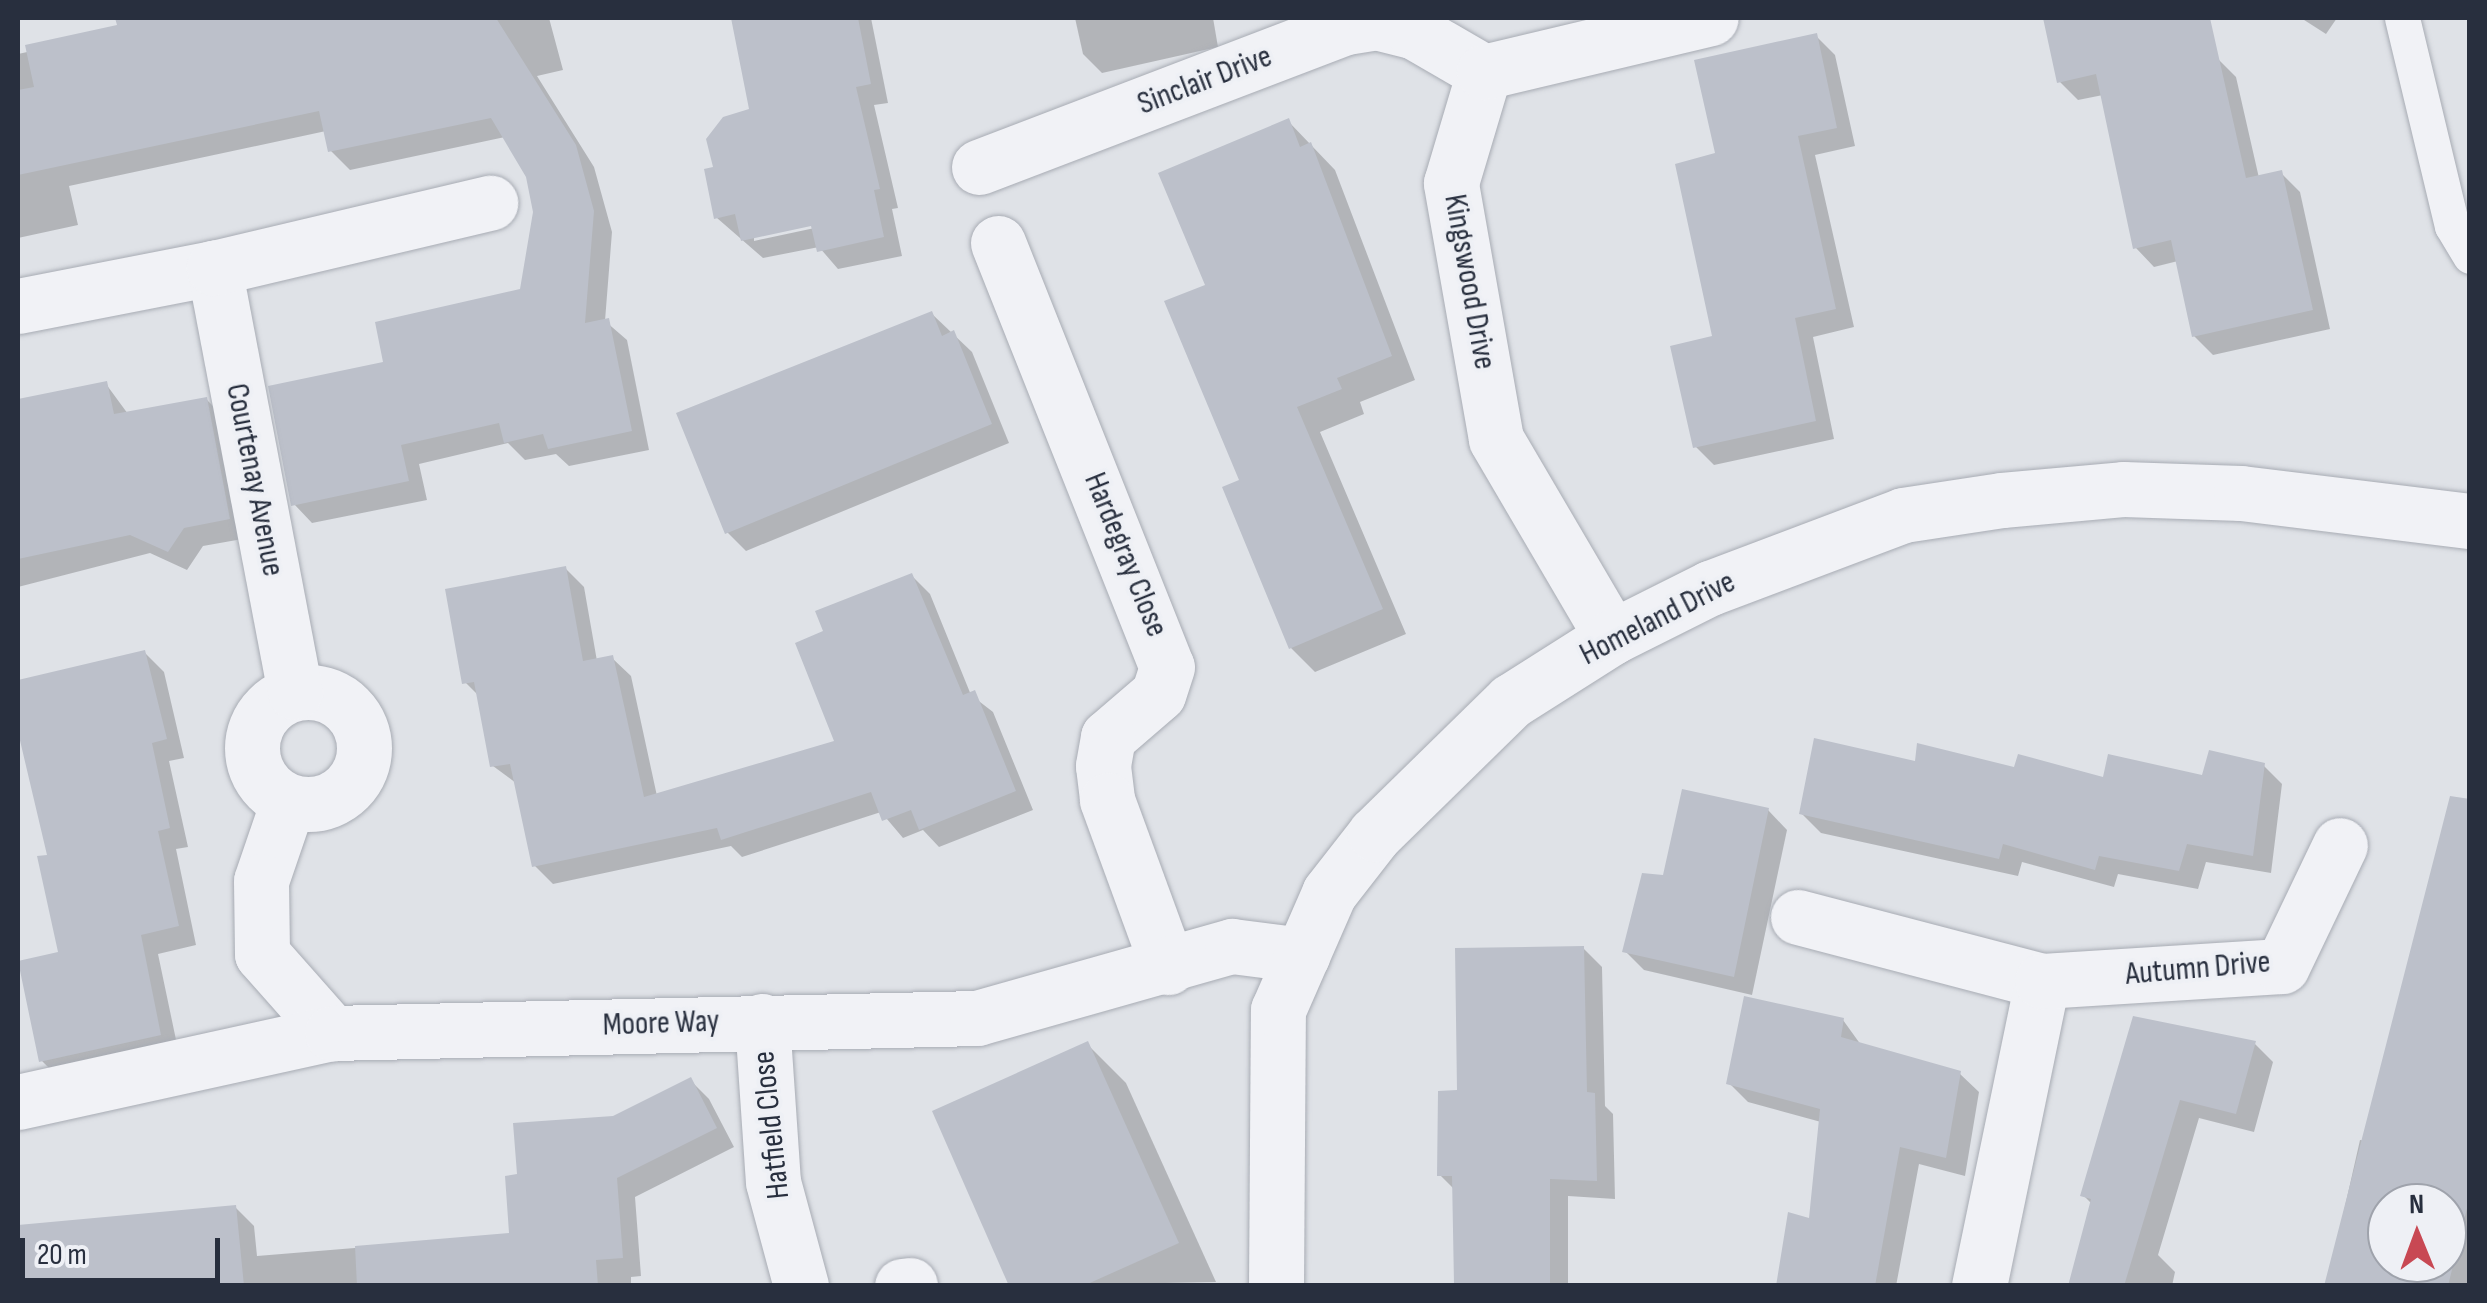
<!DOCTYPE html>
<style>
body{margin:0}
#map{position:relative;width:2487px;height:1303px;overflow:hidden;background:#dfe2e7;font-family:"Sofia Sans Condensed",sans-serif}
div>[style]{position:absolute}
.shadow>*{inset:0;background:#0003}
.building>*{inset:0;background:#bcc0ca}
.roads{filter:drop-shadow(0 0 2px #a8acb4) drop-shadow(0 0 2px #a8acb4)}
.service>*{height:35px;margin:-17.5px;padding:0 17.5px;transform-origin:17.5px;border-radius:17.5px;background:#f1f2f6}
.minor>*{height:55px;margin:-27.5px;padding:0 27.5px;transform-origin:27.5px;border-radius:27.5px;background:#f1f2f6}
.minor>.ring{margin:-27.5px;padding:0;box-sizing:content-box;background:none;border:55px solid #f1f2f6;border-radius:50%}
span{translate:-50% -50%;white-space:nowrap;text-align:center;line-height:1.15;-webkit-text-stroke:8px #eef0f5;paint-order:stroke}
.street-label{font-size:32px;color:#282f3e}
.frame{position:absolute;inset:0;border:20px solid #282f3e;pointer-events:none}
.north{position:absolute;left:2367px;top:1183px;width:100px;height:100px;box-sizing:border-box;background:#eef0f5;border:2px solid #9fa3ac;border-radius:50%;rotate:359deg;font-size:28px;font-weight:700;line-height:40px;text-align:center;color:#282f3e}
.north::after{content:'';display:block;margin:auto;width:35px;height:45px;background:#c84853;clip-path:polygon(50% 0,100% 100%,50% 72%,0 100%)}
.scale{position:absolute;left:20px;top:1238px;width:200px;height:45px;box-sizing:border-box;border:5px solid #282f3e;border-top:0;padding-left:12px;font-size:30px;line-height:35px;white-space:nowrap;color:#282f3e;-webkit-text-stroke:8px #eef0f5;paint-order:stroke}
</style>
<div id="map">
<div class="shadow">
<div style="clip-path:polygon(184px 18px,313px 18px,315px 26px,361px 18px,549px 18px,563px 70px,537px 76px,594px 167px,612px 232px,605px 321px,627px 340px,649px 450px,569px 466px,556px 454px,525px 460px,508px 443px,419px 464px,427px 500px,312px 523px,294px 504px,386px 364px,523px 291px,536px 212px,529px 177px,505px 137px,350px 170px,331px 151px,326px 131px,69px 186px,78px 225px,18px 238px,18px 54px)"></div>
<div style="clip-path:polygon(evenodd,733px 18px,871px 18px,888px 103px,874px 105px,898px 208px,892px 209px,902px 256px,838px 269px,819px 247px,763px 258px,717px 218px,716px 169px,752px 111px,733px 18px,823px 221px,824px 226px,754px 241px,754px 235px,823px 221px)"></div>
<div style="clip-path:polygon(1075px 18px,1213px 18px,1218px 47px,1102px 73px,1083px 54px)"></div>
<div style="clip-path:polygon(2045px 18px,2182px 18px,2198px 91px,2219px 60px,2236px 77px,2259px 178px,2281px 173px,2300px 192px,2330px 329px,2213px 355px,2194px 336px,2178px 261px,2154px 267px,2136px 248px,2103px 95px,2078px 100px,2059px 81px)"></div>
<div style="clip-path:polygon(2301px 18px,2337px 18px,2326px 34px)"></div>
<div style="clip-path:polygon(1816px 36px,1835px 55px,1855px 146px,1815px 155px,1854px 327px,1813px 337px,1834px 439px,1714px 465px,1695px 446px,1715px 338px,1718px 155px)"></div>
<div style="clip-path:polygon(1288px 121px,1335px 170px,1415px 380px,1360px 402px,1364px 414px,1320px 432px,1406px 634px,1315px 672px,1291px 648px,1243px 481px,1208px 286px)"></div>
<div style="clip-path:polygon(932px 314px,972px 352px,1009px 443px,746px 551px,727px 532px)"></div>
<div style="clip-path:polygon(106px 384px,128px 414px,206px 399px,225px 418px,248px 538px,203px 546px,187px 570px,150px 553px,18px 587px,18px 402px)"></div>
<div style="clip-path:polygon(565px 568px,584px 587px,597px 661px,612px 658px,631px 676px,657px 796px,838px 742px,826px 633px,912px 576px,930px 594px,971px 695px,993px 712px,1033px 810px,939px 847px,923px 830px,903px 838px,881px 812px,742px 857px,731px 846px,553px 884px,534px 865px,516px 783px,493px 766px,480px 697px,465px 682px)"></div>
<div style="clip-path:polygon(145px 653px,164px 672px,184px 758px,169px 761px,188px 847px,176px 849px,196px 945px,158px 954px,179px 1054px,61px 1080px,42px 1061px,61px 954px,50px 857px,18px 721px,18px 682px)"></div>
<div style="clip-path:polygon(1918px 764px,2105px 780px,2204px 778px,2263px 765px,2282px 784px,2271px 873px,2206px 862px,2198px 889px,2118px 874px,2114px 887px,2022px 862px,2018px 876px,1821px 833px,1802px 814px)"></div>
<div style="clip-path:polygon(1768px 810px,1787px 830px,1752px 995px,1644px 970px,1625px 951px,1665px 878px)"></div>
<div style="clip-path:polygon(evenodd,2470px 873px,2470px 1286px,2327px 1286px,2360px 1140px,2367px 1141px,2470px 873px,2387px 1203px,2447px 1203px,2447px 1263px,2387px 1263px,2387px 1203px)"></div>
<div style="clip-path:polygon(1583px 948px,1602px 967px,1605px 1106px,1613px 1114px,1615px 1199px,1568px 1196px,1568px 1286px,1456px 1286px,1455px 1190px,1440px 1175px,1459px 1092px)"></div>
<div style="clip-path:polygon(2135px 1019px,2254px 1043px,2273px 1062px,2254px 1132px,2199px 1118px,2158px 1255px,2175px 1272px,2172px 1286px,2071px 1286px,2092px 1204px,2083px 1195px)"></div>
<div style="clip-path:polygon(1843px 1020px,1861px 1045px,1959px 1073px,1979px 1092px,1965px 1176px,1919px 1164px,1896px 1286px,1779px 1286px,1811px 1221px,1821px 1122px,1748px 1102px,1729px 1083px)"></div>
<div style="clip-path:polygon(1087px 1044px,1126px 1083px,1216px 1282px,1011px 1286px)"></div>
<div style="clip-path:polygon(690px 1080px,709px 1099px,734px 1147px,635px 1197px,641px 1276px,631px 1277px,631px 1286px,18px 1286px,18px 1227px,235px 1207px,254px 1226px,257px 1256px,512px 1235px,520px 1176px)"></div>
</div>
<div class="building">
<div style="clip-path:polygon(115px 18px,496px 18px,576px 145px,594px 211px,585px 323px,609px 318px,632px 431px,548px 449px,543px 434px,504px 443px,499px 423px,401px 445px,409px 481px,291px 506px,268px 386px,383px 362px,375px 322px,520px 289px,533px 212px,526px 177px,491px 118px,328px 152px,319px 111px,18px 175px,18px 90px,34px 87px,25px 45px,117px 25px)"></div>
<div style="clip-path:polygon(731px 18px,858px 18px,871px 84px,856px 87px,880px 189px,874px 190px,884px 237px,817px 252px,811px 226px,741px 241px,735px 214px,714px 219px,704px 169px,713px 167px,706px 139px,723px 117px,749px 109px)"></div>
<div style="clip-path:polygon(2043px 18px,2210px 18px,2246px 178px,2282px 170px,2313px 310px,2192px 337px,2171px 240px,2133px 249px,2096px 74px,2057px 83px)"></div>
<div style="clip-path:polygon(1817px 33px,1837px 128px,1798px 136px,1836px 309px,1795px 318px,1816px 421px,1693px 448px,1670px 346px,1712px 336px,1675px 164px,1715px 153px,1694px 60px)"></div>
<div style="clip-path:polygon(1289px 118px,1300px 147px,1311px 142px,1392px 356px,1337px 378px,1342px 389px,1297px 407px,1383px 609px,1289px 649px,1222px 487px,1239px 480px,1164px 301px,1205px 285px,1158px 173px)"></div>
<div style="clip-path:polygon(932px 311px,942px 336px,954px 330px,992px 424px,725px 534px,676px 413px)"></div>
<div style="clip-path:polygon(107px 381px,114px 414px,207px 397px,230px 519px,184px 528px,168px 552px,130px 535px,18px 559px,18px 399px)"></div>
<div style="clip-path:polygon(566px 566px,583px 661px,613px 655px,644px 797px,834px 741px,795px 643px,823px 631px,815px 611px,912px 573px,963px 695px,975px 690px,1016px 791px,919px 830px,911px 810px,882px 821px,871px 792px,721px 840px,717px 828px,532px 867px,510px 764px,490px 767px,474px 682px,462px 684px,445px 589px)"></div>
<div style="clip-path:polygon(145px 650px,167px 739px,152px 743px,170px 828px,158px 831px,179px 926px,141px 935px,161px 1035px,39px 1062px,18px 961px,58px 952px,37px 856px,47px 855px,18px 732px,18px 680px)"></div>
<div style="clip-path:polygon(1814px 738px,1915px 761px,1917px 743px,2014px 767px,2018px 754px,2103px 777px,2108px 754px,2202px 775px,2209px 750px,2265px 763px,2253px 856px,2187px 844px,2179px 871px,2099px 856px,2095px 870px,2003px 844px,1999px 859px,1799px 814px)"></div>
<div style="clip-path:polygon(1682px 789px,1769px 808px,1734px 977px,1622px 952px,1642px 873px,1663px 875px)"></div>
<div style="clip-path:polygon(evenodd,2450px 796px,2470px 799px,2470px 1196px,2448px 1286px,2324px 1286px,2450px 796px,2387px 1203px,2447px 1203px,2447px 1263px,2387px 1263px,2387px 1203px)"></div>
<div style="clip-path:polygon(1584px 946px,1587px 1092px,1595px 1093px,1597px 1181px,1550px 1179px,1550px 1286px,1454px 1284px,1452px 1176px,1437px 1176px,1438px 1091px,1457px 1090px,1455px 948px)"></div>
<div style="clip-path:polygon(1744px 996px,1844px 1018px,1841px 1037px,1961px 1071px,1946px 1158px,1900px 1147px,1875px 1286px,1776px 1286px,1788px 1212px,1809px 1218px,1820px 1109px,1726px 1084px)"></div>
<div style="clip-path:polygon(2133px 1016px,2256px 1041px,2236px 1114px,2180px 1100px,2124px 1286px,2068px 1286px,2091px 1199px,2080px 1196px)"></div>
<div style="clip-path:polygon(1088px 1041px,1179px 1243px,1083px 1286px,1009px 1286px,932px 1111px)"></div>
<div style="clip-path:polygon(691px 1077px,717px 1128px,617px 1178px,623px 1258px,596px 1260px,598px 1286px,357px 1286px,355px 1246px,509px 1233px,505px 1176px,517px 1174px,513px 1123px,613px 1116px)"></div>
<div style="clip-path:polygon(236px 1205px,244px 1286px,18px 1286px,18px 1225px)"></div>
</div>
<div class="roads">
<div class="service">
<div style="left:2402px;top:18px;width:214px;rotate:76.5deg"></div>
<div style="left:2452px;top:226px;width:35px;rotate:59deg"></div>
</div>
<div class="minor">
<div style="left:979px;top:167px;width:393px;rotate:-20.9deg"></div>
<div style="left:1346px;top:27px;width:30px;rotate:-9deg"></div>
<div style="left:1376px;top:22px;width:38px;rotate:14deg"></div>
<div style="left:1413px;top:31px;width:82px;rotate:30deg"></div>
<div style="left:998px;top:243px;width:456px;rotate:68.3deg"></div>
<div style="left:1167px;top:667px;width:28px;rotate:108deg"></div>
<div style="left:1158px;top:694px;width:66px;rotate:139.3deg"></div>
<div style="left:1108px;top:737px;width:29px;rotate:100deg"></div>
<div style="left:1103px;top:766px;width:34px;rotate:83deg"></div>
<div style="left:1107px;top:800px;width:178px;rotate:69.9deg"></div>
<div style="left:18px;top:306px;width:200px;rotate:-11deg"></div>
<div style="left:1612px;top:637px;width:229px;rotate:-120.4deg"></div>
<div style="left:1496px;top:439px;width:260px;rotate:-100deg"></div>
<div style="left:1451px;top:183px;width:116px;rotate:-73.4deg"></div>
<div style="left:1484px;top:72px;width:233px;rotate:-13.4deg"></div>
<div class="ring" style="left:252px;top:692px;width:57px;height:57px"></div>
<div style="left:295px;top:692px;width:432px;rotate:-100.8deg"></div>
<div style="left:214px;top:268px;width:284px;rotate:-13.3deg"></div>
<div style="left:288px;top:802px;width:83px;rotate:108.9deg"></div>
<div style="left:261px;top:881px;width:73px;rotate:89.2deg"></div>
<div style="left:262px;top:954px;width:106px;rotate:48.5deg"></div>
<div style="left:1798px;top:917px;width:252px;rotate:14.7deg"></div>
<div style="left:762px;top:1021px;width:161px;rotate:86.1deg"></div>
<div style="left:773px;top:1182px;width:108px;rotate:74.9deg"></div>
<div style="left:18px;top:1102px;width:321px;rotate:-12.4deg"></div>
<div style="left:332px;top:1033px;width:645px;rotate:-1.33deg"></div>
<div style="left:977px;top:1018px;width:265px;rotate:-15.8deg"></div>
<div style="left:1232px;top:946px;width:71px;rotate:7.3deg"></div>
<div style="left:902px;top:1286px;width:8px;rotate:-7deg"></div>
<div style="left:1276px;top:1286px;width:276px;rotate:-89.6deg"></div>
<div style="left:1278px;top:1010px;width:128px;rotate:-66.4deg"></div>
<div style="left:1329px;top:893px;width:75px;rotate:-52.1deg"></div>
<div style="left:1375px;top:834px;width:190px;rotate:-44.4deg"></div>
<div style="left:1511px;top:701px;width:120px;rotate:-32.4deg"></div>
<div style="left:1612px;top:637px;width:110px;rotate:-26.6deg"></div>
<div style="left:1710px;top:588px;width:206px;rotate:-20.7deg"></div>
<div style="left:1903px;top:515px;width:100px;rotate:-8.6deg"></div>
<div style="left:2002px;top:500px;width:121px;rotate:-5.2deg"></div>
<div style="left:2123px;top:489px;width:118px;rotate:1.9deg"></div>
<div style="left:2241px;top:493px;width:231px;rotate:7deg"></div>
<div style="left:1979px;top:1286px;width:311px;rotate:-78.3deg"></div>
<div style="left:2042px;top:981px;width:240px;rotate:-3.6deg"></div>
<div style="left:2282px;top:966px;width:134px;rotate:-64.4deg"></div>
</div>
</div>
<div class="street-label">
<span style="left:1205px;top:81px;rotate:-21deg">Sinclair Drive</span>
<span style="left:1469px;top:282px;rotate:80deg">Kingswood Drive</span>
<span style="left:254px;top:480px;rotate:79deg">Courtenay Avenue</span>
<span style="left:1125px;top:555px;rotate:68deg">Hardegray Close</span>
<span style="left:1658px;top:619px;rotate:-27deg">Homeland Drive</span>
<span style="left:2198px;top:969px;rotate:-5deg">Autumn Drive</span>
<span style="left:661px;top:1024px;rotate:-2deg">Moore Way</span>
<span style="left:772px;top:1125px;rotate:-96deg">Hatfield Close</span>
</div>
<div class="frame"></div>
<div class="north">N</div>
<div class="scale">20 m</div>
</div>
